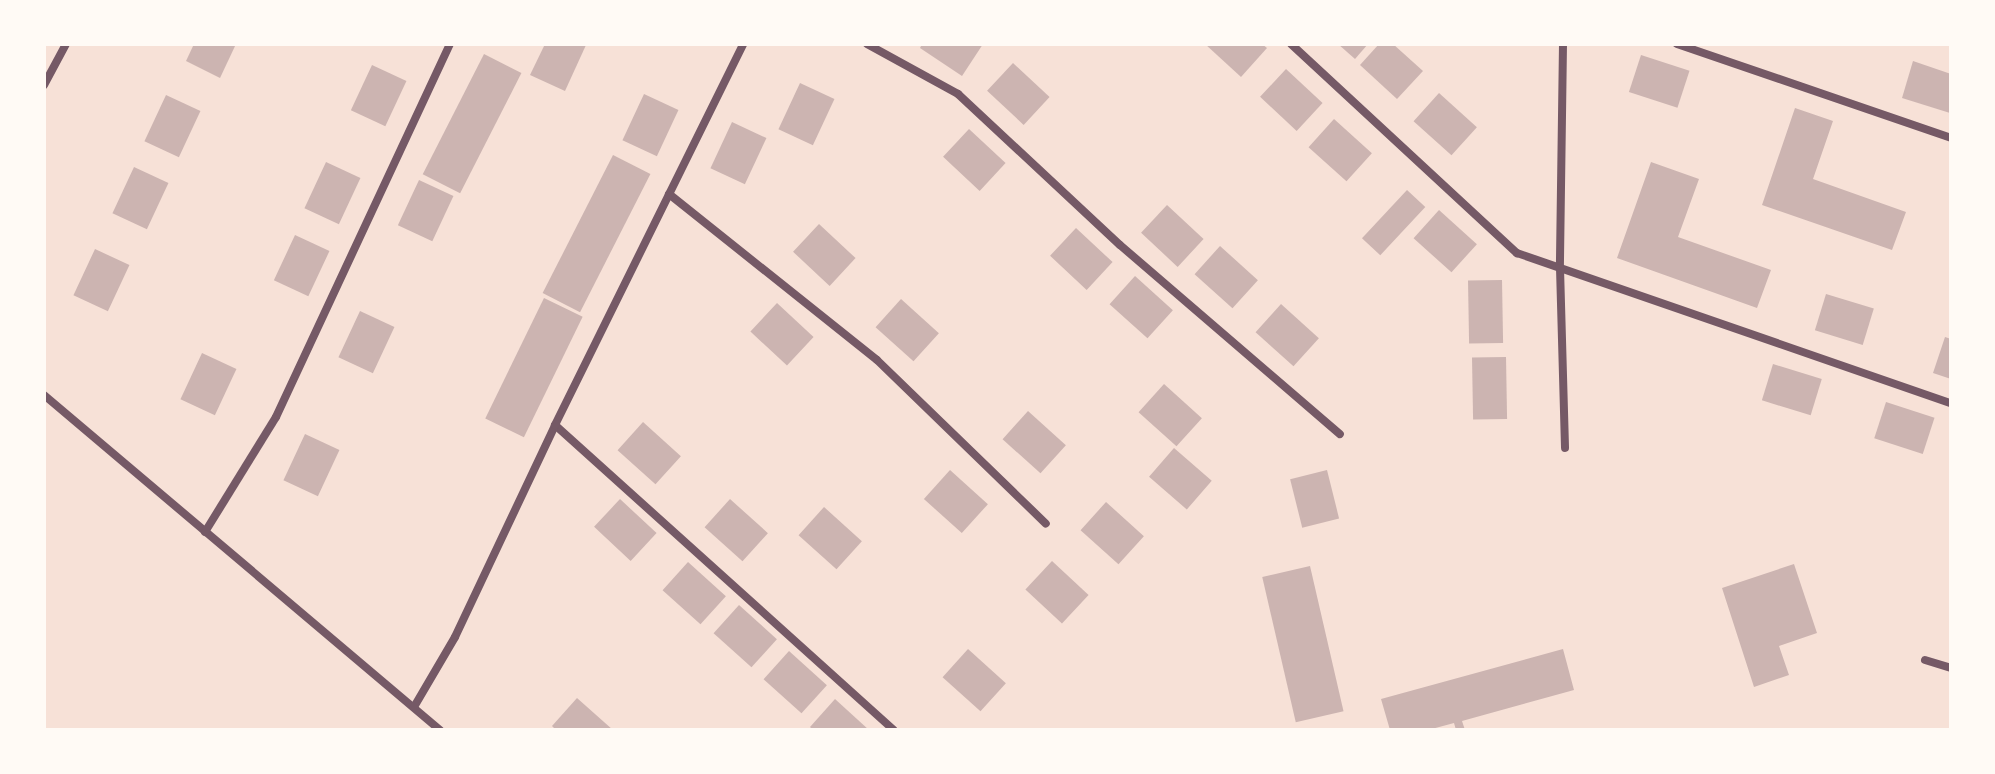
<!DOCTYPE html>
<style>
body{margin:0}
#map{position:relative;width:1995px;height:774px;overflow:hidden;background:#f7e1d7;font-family:"Fira Sans",sans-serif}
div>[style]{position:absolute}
.building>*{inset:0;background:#ccb4b1;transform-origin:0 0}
.minor>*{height:8px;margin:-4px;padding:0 4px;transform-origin:4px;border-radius:4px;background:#755966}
span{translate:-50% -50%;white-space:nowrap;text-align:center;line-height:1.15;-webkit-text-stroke:6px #fffaf5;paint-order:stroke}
.frame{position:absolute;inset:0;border:46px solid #fffaf5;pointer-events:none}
</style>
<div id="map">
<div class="building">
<div style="clip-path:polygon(194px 44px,236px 44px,220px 78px,186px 61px)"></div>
<div style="clip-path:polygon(545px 44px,586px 45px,565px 91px,530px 75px)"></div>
<div style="clip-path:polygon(922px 44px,983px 44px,962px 76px,920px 48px)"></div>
<div style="clip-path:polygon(1205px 44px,1262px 44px,1267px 48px,1241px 77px)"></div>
<div style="clip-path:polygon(1338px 44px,1368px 44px,1355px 59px)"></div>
<div style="clip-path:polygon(1379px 44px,1393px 44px,1423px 71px,1397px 99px,1360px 65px)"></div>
<div style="left:484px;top:54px;width:42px;height:135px;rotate:27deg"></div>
<div style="left:1641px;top:55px;width:51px;height:39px;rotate:18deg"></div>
<div style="clip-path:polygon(1913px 61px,1951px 74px,1950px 113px,1902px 98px)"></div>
<div style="left:1013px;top:63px;width:50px;height:38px;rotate:43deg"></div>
<div style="left:372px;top:65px;width:38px;height:50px;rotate:25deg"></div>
<div style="left:1286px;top:69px;width:50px;height:38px;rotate:43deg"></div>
<div style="left:800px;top:83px;width:38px;height:51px;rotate:25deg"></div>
<div style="left:1439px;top:93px;width:51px;height:38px;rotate:42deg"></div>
<div style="left:644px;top:94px;width:38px;height:51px;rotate:25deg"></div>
<div style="left:166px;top:95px;width:38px;height:51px;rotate:25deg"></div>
<div style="clip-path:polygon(1795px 108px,1833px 121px,1813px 179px,1906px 212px,1892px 250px,1762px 205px)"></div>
<div style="left:1334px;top:119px;width:51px;height:38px;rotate:42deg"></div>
<div style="left:732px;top:122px;width:38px;height:51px;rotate:25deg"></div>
<div style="left:969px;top:129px;width:50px;height:38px;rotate:43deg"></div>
<div style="left:613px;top:155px;width:42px;height:155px;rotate:27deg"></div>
<div style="left:326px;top:162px;width:38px;height:51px;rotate:25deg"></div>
<div style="clip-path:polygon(1651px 162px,1699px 179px,1678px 237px,1771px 270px,1757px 308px,1617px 258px)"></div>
<div style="left:134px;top:167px;width:38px;height:51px;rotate:25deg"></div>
<div style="left:419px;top:180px;width:38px;height:50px;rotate:25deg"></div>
<div style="left:1407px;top:190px;width:25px;height:66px;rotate:43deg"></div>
<div style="left:1167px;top:205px;width:50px;height:38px;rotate:43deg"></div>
<div style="left:1439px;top:210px;width:51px;height:38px;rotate:42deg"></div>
<div style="left:819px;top:224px;width:50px;height:38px;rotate:43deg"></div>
<div style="left:1076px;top:228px;width:50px;height:38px;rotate:43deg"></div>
<div style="left:295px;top:235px;width:38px;height:50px;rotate:25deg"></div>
<div style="left:1220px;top:246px;width:51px;height:38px;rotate:42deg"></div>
<div style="left:95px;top:249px;width:38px;height:51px;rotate:25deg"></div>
<div style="left:1135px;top:276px;width:51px;height:38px;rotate:42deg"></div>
<div style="left:1502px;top:280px;width:63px;height:34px;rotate:89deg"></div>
<div style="left:1826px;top:294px;width:50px;height:38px;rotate:17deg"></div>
<div style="left:544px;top:298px;width:43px;height:134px;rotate:26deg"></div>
<div style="left:901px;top:299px;width:51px;height:38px;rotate:42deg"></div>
<div style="left:777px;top:303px;width:50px;height:39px;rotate:43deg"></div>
<div style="left:1281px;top:304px;width:51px;height:38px;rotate:42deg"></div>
<div style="left:360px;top:311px;width:38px;height:51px;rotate:25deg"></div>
<div style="clip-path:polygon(1945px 337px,1951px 339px,1951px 379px,1933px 373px)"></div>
<div style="left:202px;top:353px;width:38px;height:51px;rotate:25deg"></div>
<div style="left:1506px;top:357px;width:62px;height:34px;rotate:89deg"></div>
<div style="left:1773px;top:364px;width:51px;height:38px;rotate:17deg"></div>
<div style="left:1164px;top:384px;width:51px;height:38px;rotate:42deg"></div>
<div style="left:1886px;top:402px;width:51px;height:38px;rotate:18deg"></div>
<div style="left:1028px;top:411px;width:51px;height:38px;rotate:42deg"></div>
<div style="left:643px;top:422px;width:51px;height:38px;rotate:42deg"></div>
<div style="left:305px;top:434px;width:38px;height:51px;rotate:25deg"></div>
<div style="left:1174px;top:448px;width:50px;height:38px;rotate:41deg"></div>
<div style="left:950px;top:470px;width:51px;height:39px;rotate:42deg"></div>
<div style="left:1327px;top:470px;width:50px;height:38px;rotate:76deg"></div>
<div style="left:620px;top:499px;width:50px;height:38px;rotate:43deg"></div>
<div style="left:730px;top:499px;width:51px;height:38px;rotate:42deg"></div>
<div style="left:1106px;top:502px;width:51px;height:38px;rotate:42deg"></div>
<div style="left:824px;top:507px;width:51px;height:38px;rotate:42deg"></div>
<div style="left:1052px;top:561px;width:50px;height:39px;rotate:43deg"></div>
<div style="left:688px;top:562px;width:51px;height:38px;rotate:42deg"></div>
<div style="clip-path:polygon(1794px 564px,1817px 633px,1779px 646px,1789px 675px,1754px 687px,1722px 588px)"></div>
<div style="left:1310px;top:566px;width:149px;height:49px;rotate:77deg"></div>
<div style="left:739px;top:605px;width:51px;height:38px;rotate:42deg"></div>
<div style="left:968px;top:649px;width:51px;height:38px;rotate:42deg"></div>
<div style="clip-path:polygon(1563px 649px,1574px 690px,1462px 721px,1465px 730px,1456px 730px,1454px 723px,1428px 730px,1390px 730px,1381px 699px)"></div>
<div style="left:789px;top:651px;width:51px;height:38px;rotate:42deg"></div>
<div style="clip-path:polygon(577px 698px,613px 730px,556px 730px,552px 726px)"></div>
<div style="clip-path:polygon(835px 699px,869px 730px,813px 730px,810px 727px)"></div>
</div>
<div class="minor">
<div style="left:867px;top:44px;width:104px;rotate:28.8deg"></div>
<div style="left:958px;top:94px;width:221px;rotate:43deg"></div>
<div style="left:1120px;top:245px;width:290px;rotate:40.7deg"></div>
<div style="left:1291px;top:44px;width:308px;rotate:42.8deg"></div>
<div style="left:1517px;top:253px;width:459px;rotate:19.1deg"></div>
<div style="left:1563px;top:44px;width:224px;rotate:90.8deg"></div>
<div style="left:1560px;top:268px;width:180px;rotate:88.4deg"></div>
<div style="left:1677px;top:44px;width:290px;rotate:18.9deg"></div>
<div style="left:44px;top:85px;width:47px;rotate:-61.8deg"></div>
<div style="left:669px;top:194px;width:266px;rotate:38.6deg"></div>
<div style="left:877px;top:360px;width:235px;rotate:44.1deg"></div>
<div style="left:44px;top:395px;width:519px;rotate:40.23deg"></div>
<div style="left:555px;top:425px;width:456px;rotate:42deg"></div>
<div style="left:205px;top:532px;width:135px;rotate:-58.3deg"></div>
<div style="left:276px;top:417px;width:412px;rotate:-65deg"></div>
<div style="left:1925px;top:660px;width:27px;rotate:17deg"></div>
<div style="left:414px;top:707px;width:81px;rotate:-59.6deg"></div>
<div style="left:455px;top:637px;width:234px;rotate:-64.7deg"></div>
<div style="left:555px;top:425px;width:425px;rotate:-63.7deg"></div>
</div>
<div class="frame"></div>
</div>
